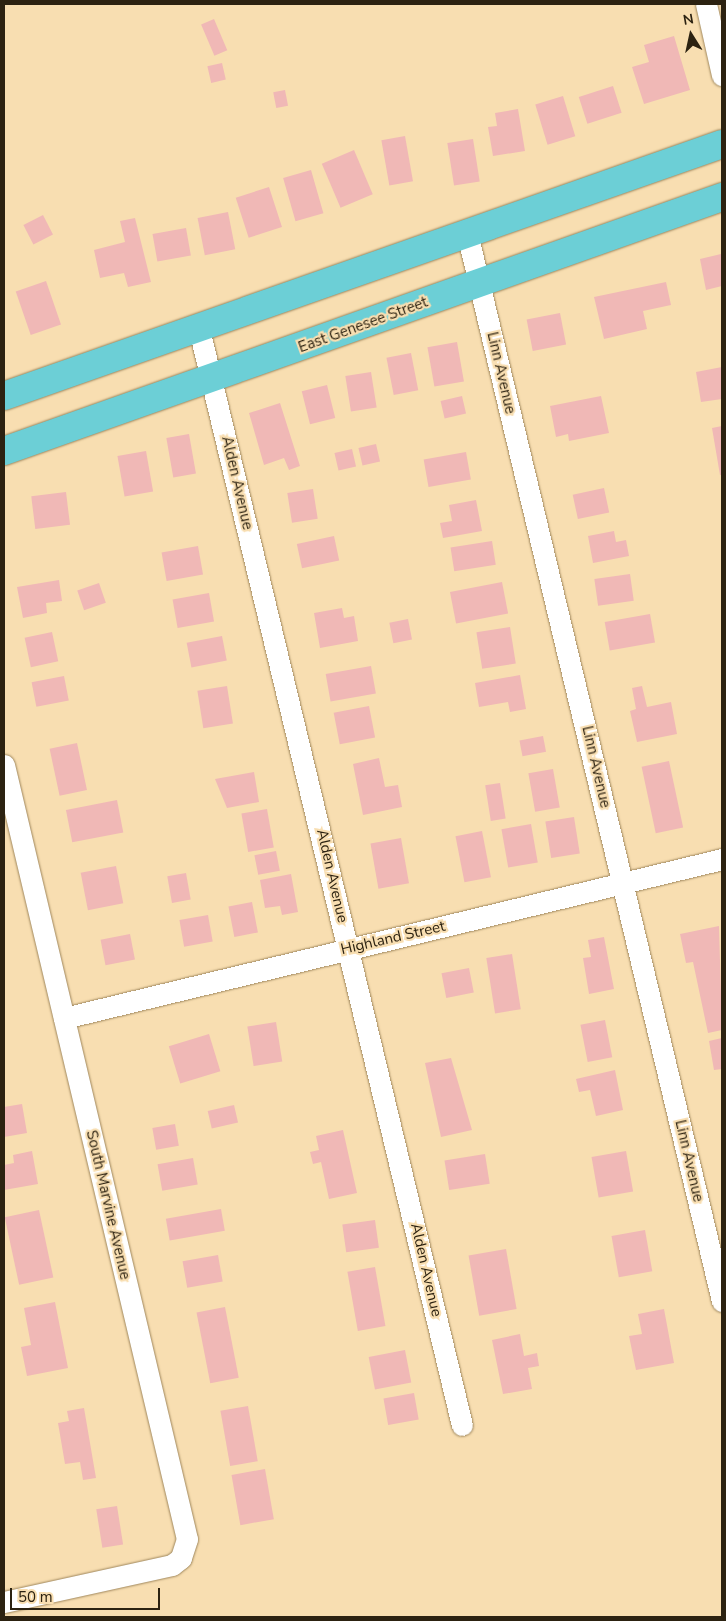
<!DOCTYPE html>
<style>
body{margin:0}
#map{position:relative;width:726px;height:1621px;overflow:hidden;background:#f8deb1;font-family:"Nunito Sans",sans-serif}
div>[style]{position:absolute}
.building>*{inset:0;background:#f0b8b6;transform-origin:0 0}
.roads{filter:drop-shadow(0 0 1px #9f875d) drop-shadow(0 0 1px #9f875d)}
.minor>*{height:21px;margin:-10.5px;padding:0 10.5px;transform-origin:10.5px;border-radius:10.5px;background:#fff}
.trunk>*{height:28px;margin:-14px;padding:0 14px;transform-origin:14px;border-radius:14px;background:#6ccfd6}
span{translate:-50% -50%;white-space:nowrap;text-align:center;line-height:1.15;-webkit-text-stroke:4.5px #f8deb1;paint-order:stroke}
.street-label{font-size:15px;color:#2c2211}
.frame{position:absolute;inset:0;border:5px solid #2c2211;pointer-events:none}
.north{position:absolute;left:666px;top:10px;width:50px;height:50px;-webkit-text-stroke:4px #f8deb1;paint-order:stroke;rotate:350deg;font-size:14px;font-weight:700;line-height:20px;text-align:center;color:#2c2211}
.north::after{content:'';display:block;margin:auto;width:18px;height:22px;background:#2c2211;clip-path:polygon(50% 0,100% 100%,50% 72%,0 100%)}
.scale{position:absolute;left:10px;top:1588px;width:150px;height:22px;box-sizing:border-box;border:2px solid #2c2211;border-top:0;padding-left:6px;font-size:15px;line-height:18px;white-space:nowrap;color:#2c2211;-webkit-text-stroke:4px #f8deb1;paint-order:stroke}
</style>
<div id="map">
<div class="building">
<div style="left:214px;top:19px;width:34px;height:14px;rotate:67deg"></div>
<div style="clip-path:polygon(674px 36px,690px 90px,644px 104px,632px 67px,649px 62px,644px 45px)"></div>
<div style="left:222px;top:63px;width:17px;height:15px;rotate:77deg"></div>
<div style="left:613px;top:86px;width:28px;height:36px;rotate:72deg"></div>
<div style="left:285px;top:90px;width:16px;height:12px;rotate:79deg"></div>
<div style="left:563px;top:96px;width:42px;height:29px;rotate:73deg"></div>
<div style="clip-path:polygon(518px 109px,525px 151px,493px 156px,488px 127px,497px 126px,495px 113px)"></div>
<div style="left:405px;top:136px;width:46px;height:24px;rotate:80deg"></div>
<div style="left:473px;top:139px;width:43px;height:26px;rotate:81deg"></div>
<div style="left:354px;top:150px;width:48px;height:35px;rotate:67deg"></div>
<div style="left:311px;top:170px;width:45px;height:29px;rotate:74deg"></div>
<div style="left:269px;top:187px;width:42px;height:35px;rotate:72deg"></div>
<div style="left:228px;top:212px;width:38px;height:31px;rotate:79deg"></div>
<div style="left:43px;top:215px;width:22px;height:22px;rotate:63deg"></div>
<div style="clip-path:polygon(135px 218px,151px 282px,128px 287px,124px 273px,100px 278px,94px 250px,125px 242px,120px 221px)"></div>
<div style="left:186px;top:228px;width:28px;height:34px;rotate:80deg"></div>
<div style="clip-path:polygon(721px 254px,722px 286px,706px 290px,700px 259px)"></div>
<div style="left:46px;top:281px;width:46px;height:32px;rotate:71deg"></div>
<div style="clip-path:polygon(666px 282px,671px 305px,643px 311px,647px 329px,604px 339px,594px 297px)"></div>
<div style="left:560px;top:313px;width:32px;height:34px;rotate:79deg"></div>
<div style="left:457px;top:342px;width:40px;height:30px;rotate:80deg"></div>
<div style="left:411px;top:353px;width:38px;height:25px;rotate:79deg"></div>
<div style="clip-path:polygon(722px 367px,722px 399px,701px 402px,696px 372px)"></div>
<div style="left:371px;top:372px;width:36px;height:26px;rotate:81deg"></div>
<div style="left:327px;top:385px;width:34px;height:26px;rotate:76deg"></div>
<div style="left:462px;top:396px;width:18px;height:22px;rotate:77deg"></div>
<div style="clip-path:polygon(601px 396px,609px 433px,569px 441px,568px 434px,556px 437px,550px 406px)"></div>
<div style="clip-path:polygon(280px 403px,300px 466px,289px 470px,284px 458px,264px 465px,249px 413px)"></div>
<div style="clip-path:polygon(722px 426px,722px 475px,720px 475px,712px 428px)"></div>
<div style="left:189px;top:434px;width:40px;height:23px;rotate:80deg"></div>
<div style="left:376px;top:444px;width:18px;height:18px;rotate:77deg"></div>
<div style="left:352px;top:449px;width:18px;height:18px;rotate:77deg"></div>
<div style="left:146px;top:451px;width:41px;height:29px;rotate:80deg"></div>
<div style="left:466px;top:452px;width:28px;height:43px;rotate:80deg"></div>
<div style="left:604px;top:488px;width:25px;height:32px;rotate:78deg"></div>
<div style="left:313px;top:489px;width:30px;height:26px;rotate:81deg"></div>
<div style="left:66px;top:492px;width:33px;height:35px;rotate:83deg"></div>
<div style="clip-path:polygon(476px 500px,482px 531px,443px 538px,440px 523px,452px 521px,449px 505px)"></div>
<div style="clip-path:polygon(614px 531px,616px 542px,626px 540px,629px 556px,593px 563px,588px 536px)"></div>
<div style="left:334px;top:536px;width:25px;height:38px;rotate:78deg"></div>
<div style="left:492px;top:541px;width:24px;height:42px;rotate:81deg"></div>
<div style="left:198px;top:546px;width:29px;height:37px;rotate:80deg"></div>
<div style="left:630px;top:574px;width:27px;height:36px;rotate:82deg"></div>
<div style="clip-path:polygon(59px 580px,62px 601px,46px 603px,47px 613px,23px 618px,17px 587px)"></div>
<div style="left:502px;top:582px;width:32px;height:53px;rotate:79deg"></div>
<div style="left:99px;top:583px;width:21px;height:23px;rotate:71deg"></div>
<div style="left:209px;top:593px;width:29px;height:37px;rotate:80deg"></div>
<div style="clip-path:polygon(342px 608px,344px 618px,354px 616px,358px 641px,320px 648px,314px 613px)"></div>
<div style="left:650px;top:614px;width:29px;height:46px;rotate:80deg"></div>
<div style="left:408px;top:619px;width:21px;height:19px;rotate:79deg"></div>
<div style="left:510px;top:627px;width:37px;height:34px;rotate:81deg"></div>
<div style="left:52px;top:632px;width:30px;height:28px;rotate:78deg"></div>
<div style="left:222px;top:636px;width:25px;height:36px;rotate:79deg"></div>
<div style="left:371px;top:666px;width:28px;height:46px;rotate:80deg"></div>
<div style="clip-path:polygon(520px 675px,526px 709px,510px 712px,508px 702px,479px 707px,475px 683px)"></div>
<div style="left:64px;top:676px;width:25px;height:33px;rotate:79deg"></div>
<div style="left:227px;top:686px;width:38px;height:30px;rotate:81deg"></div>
<div style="clip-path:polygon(642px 686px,647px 707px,671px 702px,677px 734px,637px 742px,630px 711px,636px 709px,632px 688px)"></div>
<div style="left:369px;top:706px;width:32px;height:36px;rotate:79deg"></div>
<div style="left:543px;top:736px;width:16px;height:24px;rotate:79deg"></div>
<div style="left:77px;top:743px;width:48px;height:28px;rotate:78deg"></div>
<div style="clip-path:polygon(379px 758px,385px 787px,398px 785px,402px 807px,363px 815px,353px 764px)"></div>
<div style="left:669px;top:761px;width:68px;height:28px;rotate:78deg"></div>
<div style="left:553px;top:769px;width:39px;height:25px;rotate:80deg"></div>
<div style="clip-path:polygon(254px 772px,259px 802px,227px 808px,215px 779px)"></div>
<div style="left:500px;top:783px;width:36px;height:15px;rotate:81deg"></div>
<div style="left:117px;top:800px;width:33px;height:52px;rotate:79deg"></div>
<div style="left:267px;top:809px;width:39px;height:26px;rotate:80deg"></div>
<div style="left:574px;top:817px;width:37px;height:29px;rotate:81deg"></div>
<div style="left:531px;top:824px;width:39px;height:30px;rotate:80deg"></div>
<div style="left:482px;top:831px;width:47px;height:27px;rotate:79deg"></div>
<div style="left:401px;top:838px;width:46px;height:31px;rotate:80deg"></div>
<div style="left:276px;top:851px;width:20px;height:22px;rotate:79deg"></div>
<div style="left:116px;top:866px;width:38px;height:36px;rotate:79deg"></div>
<div style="left:186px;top:873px;width:27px;height:19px;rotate:80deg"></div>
<div style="clip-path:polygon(291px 874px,298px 912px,282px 915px,280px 906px,265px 908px,260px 880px)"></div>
<div style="left:252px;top:902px;width:31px;height:24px;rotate:79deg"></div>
<div style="left:208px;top:915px;width:27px;height:29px;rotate:80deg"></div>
<div style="clip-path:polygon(719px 926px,722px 1030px,708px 1033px,693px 962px,686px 963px,680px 934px)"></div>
<div style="left:130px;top:934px;width:26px;height:30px;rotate:79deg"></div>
<div style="clip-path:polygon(604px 937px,614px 989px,589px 994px,583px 958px,591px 957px,588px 940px)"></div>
<div style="left:512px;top:954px;width:56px;height:26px;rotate:81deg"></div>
<div style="left:469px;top:968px;width:25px;height:28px;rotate:79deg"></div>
<div style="left:605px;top:1020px;width:38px;height:25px;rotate:79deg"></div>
<div style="left:276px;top:1022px;width:40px;height:29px;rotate:81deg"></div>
<div style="left:209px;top:1034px;width:39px;height:42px;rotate:73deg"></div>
<div style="clip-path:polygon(722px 1038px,722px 1069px,714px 1070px,709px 1041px)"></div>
<div style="clip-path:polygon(451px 1058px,472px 1130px,441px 1137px,425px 1063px)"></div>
<div style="clip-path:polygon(615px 1070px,623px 1110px,596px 1116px,590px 1090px,579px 1092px,576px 1079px)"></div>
<div style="clip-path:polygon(22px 1104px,27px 1133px,4px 1137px,4px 1107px)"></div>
<div style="left:234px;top:1105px;width:18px;height:27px;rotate:77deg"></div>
<div style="left:175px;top:1124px;width:22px;height:23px;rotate:80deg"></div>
<div style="clip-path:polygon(343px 1130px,357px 1193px,329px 1199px,321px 1162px,313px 1164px,310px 1152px,319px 1150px,316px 1136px)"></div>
<div style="clip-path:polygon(32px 1151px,38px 1184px,4px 1190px,4px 1165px,14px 1163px,13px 1155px)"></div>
<div style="left:626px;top:1151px;width:41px;height:35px;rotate:80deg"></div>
<div style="left:485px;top:1154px;width:30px;height:41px;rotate:81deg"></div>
<div style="left:193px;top:1158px;width:27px;height:36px;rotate:80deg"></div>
<div style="left:221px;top:1209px;width:22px;height:56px;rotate:80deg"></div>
<div style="left:39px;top:1210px;width:69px;height:35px;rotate:78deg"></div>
<div style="left:375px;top:1220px;width:28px;height:33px;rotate:82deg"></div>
<div style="left:645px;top:1230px;width:42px;height:34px;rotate:80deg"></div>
<div style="left:506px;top:1249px;width:61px;height:38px;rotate:80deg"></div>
<div style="left:218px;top:1255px;width:27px;height:36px;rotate:80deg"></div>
<div style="left:375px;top:1267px;width:60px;height:28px;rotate:80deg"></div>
<div style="clip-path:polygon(55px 1302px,68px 1368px,27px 1376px,21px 1347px,31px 1345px,24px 1308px)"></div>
<div style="left:225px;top:1307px;width:72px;height:29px;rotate:79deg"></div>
<div style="clip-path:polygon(664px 1309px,674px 1363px,636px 1370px,629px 1336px,642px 1334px,638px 1314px)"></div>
<div style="clip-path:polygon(520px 1334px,524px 1356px,537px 1353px,539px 1366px,528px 1368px,532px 1389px,503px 1394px,492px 1340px)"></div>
<div style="left:405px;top:1350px;width:33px;height:37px;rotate:79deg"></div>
<div style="left:414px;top:1393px;width:27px;height:31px;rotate:80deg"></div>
<div style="left:248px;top:1406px;width:56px;height:28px;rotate:80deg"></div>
<div style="clip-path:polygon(84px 1408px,96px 1478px,83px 1480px,80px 1462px,65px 1464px,58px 1423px,69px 1421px,67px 1411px)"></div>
<div style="left:265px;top:1469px;width:51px;height:34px;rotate:80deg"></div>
<div style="left:117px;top:1506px;width:39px;height:21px;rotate:81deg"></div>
</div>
<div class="roads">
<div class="minor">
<div style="left:706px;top:4px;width:73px;rotate:77.3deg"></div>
<div style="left:467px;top:233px;width:1098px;rotate:76.57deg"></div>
<div style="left:199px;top:329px;width:1127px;rotate:76.51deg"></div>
<div style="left:4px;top:765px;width:795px;rotate:76.7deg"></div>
<div style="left:187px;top:1539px;width:20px;rotate:108deg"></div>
<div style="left:181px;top:1558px;width:11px;rotate:142deg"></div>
<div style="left:172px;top:1565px;width:172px;rotate:167.6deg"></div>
<div style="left:64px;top:1018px;width:677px;rotate:-13.58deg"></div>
</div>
<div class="trunk">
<div style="left:4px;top:396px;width:761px;rotate:-19.34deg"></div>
<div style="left:4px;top:451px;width:762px;rotate:-19.48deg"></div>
</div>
</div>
<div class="street-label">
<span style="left:363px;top:325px;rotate:-20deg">East Genesee Street</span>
<span style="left:501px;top:373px;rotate:77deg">Linn Avenue</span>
<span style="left:237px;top:483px;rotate:77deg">Alden Avenue</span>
<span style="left:596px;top:767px;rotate:77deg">Linn Avenue</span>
<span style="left:332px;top:876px;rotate:77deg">Alden Avenue</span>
<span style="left:393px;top:938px;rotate:-13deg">Highland Street</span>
<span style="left:689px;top:1161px;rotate:77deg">Linn Avenue</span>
<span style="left:108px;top:1205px;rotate:77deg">South Marvine Avenue</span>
<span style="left:426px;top:1270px;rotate:77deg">Alden Avenue</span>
</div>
<div class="frame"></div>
<div class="north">N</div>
<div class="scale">50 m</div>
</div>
